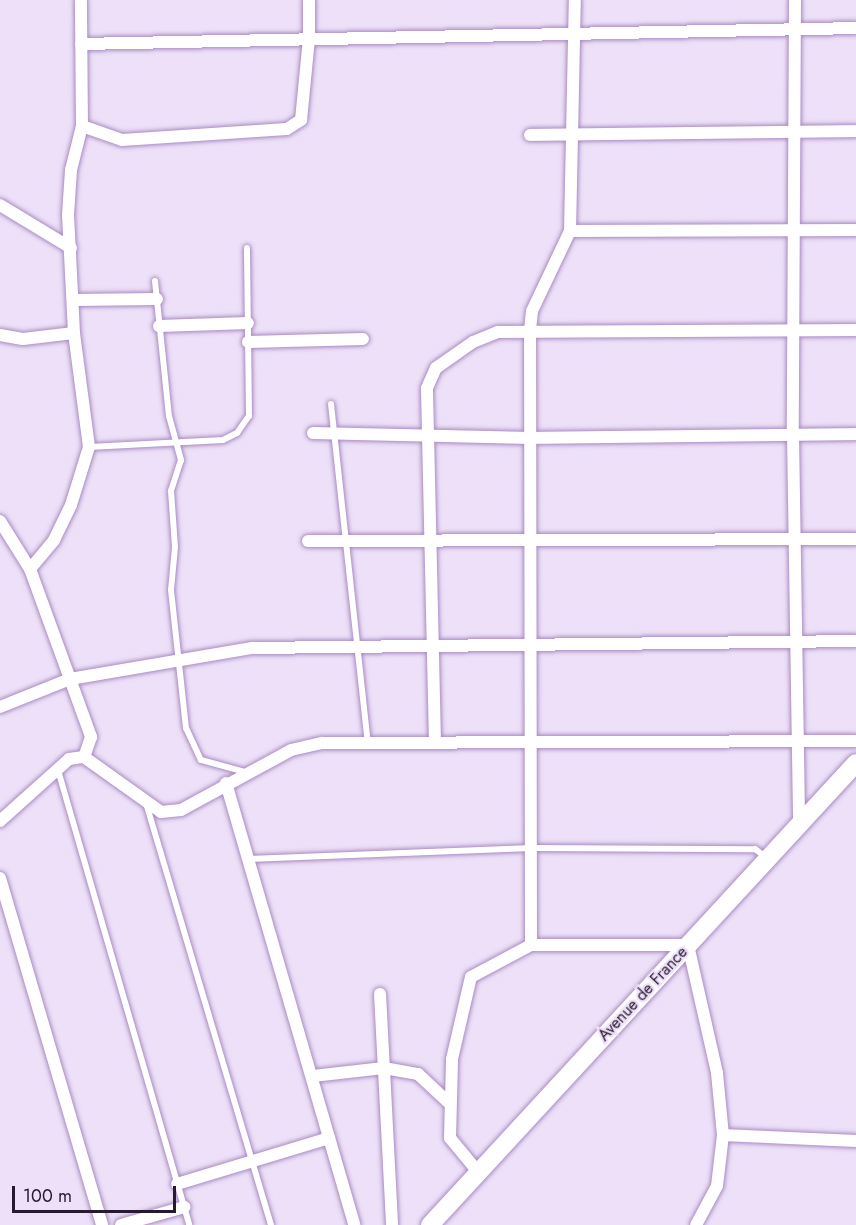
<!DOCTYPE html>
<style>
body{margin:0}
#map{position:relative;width:856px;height:1225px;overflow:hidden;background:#ede0f8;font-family:Jost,sans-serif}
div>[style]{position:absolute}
.roads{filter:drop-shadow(0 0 2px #a98bc2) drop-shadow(0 0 2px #a98bc2)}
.lane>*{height:6px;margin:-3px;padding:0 3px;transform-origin:3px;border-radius:3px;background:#fff}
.street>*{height:12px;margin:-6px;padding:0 6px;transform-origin:6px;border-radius:6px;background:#fff}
.secondary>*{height:18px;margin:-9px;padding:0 9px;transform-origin:9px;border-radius:9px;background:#fff}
span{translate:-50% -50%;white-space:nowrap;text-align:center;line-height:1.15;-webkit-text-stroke:4.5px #ede0f8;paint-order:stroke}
.street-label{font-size:16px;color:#271a30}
.scale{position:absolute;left:12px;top:1186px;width:164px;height:27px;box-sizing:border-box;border:3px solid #271a30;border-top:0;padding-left:8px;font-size:18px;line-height:21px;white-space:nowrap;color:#271a30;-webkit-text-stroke:4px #ede0f8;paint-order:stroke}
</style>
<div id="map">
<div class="roads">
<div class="lane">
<div style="left:155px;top:281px;width:136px;rotate:84.1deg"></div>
<div style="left:169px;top:416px;width:46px;rotate:74.7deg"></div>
<div style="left:181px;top:460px;width:33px;rotate:108deg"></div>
<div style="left:171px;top:491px;width:56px;rotate:85.9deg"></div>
<div style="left:175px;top:547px;width:43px;rotate:95.3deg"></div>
<div style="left:171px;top:590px;width:139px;rotate:83.8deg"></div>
<div style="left:186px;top:728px;width:35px;rotate:65deg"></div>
<div style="left:201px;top:760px;width:46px;rotate:15.3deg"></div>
<div style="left:331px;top:404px;width:341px;rotate:83.8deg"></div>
<div style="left:89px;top:447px;width:134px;rotate:-3deg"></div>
<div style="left:223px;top:440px;width:16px;rotate:-27deg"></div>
<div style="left:237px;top:433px;width:21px;rotate:-55deg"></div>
<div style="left:249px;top:416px;width:168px;rotate:-90.7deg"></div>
<div style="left:58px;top:770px;width:473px;rotate:73.9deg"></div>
<div style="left:146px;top:803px;width:440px;rotate:73.5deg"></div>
<div style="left:248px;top:859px;width:284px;rotate:-2.2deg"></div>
<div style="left:532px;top:848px;width:223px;rotate:0.3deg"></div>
<div style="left:755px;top:849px;width:15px;rotate:37deg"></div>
</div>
<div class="street">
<div style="left:795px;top:0;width:434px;rotate:90.3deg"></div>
<div style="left:793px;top:434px;width:393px;rotate:89.1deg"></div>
<div style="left:81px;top:44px;width:775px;rotate:-1.18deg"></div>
<div style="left:82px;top:126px;width:42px;rotate:19.3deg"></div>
<div style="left:122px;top:140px;width:165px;rotate:-3.8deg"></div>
<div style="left:287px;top:129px;width:17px;rotate:-33deg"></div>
<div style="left:301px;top:120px;width:81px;rotate:-84.4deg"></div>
<div style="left:309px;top:39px;width:39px;rotate:-90deg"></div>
<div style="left:530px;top:135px;width:326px;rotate:-0.7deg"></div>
<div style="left:0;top:205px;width:83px;rotate:31.2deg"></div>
<div style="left:570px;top:231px;width:286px;rotate:-0.2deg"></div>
<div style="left:73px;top:300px;width:84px;rotate:-0.7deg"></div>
<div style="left:159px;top:326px;width:89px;rotate:-1.9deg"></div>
<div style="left:0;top:335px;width:23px;rotate:10deg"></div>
<div style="left:23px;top:339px;width:51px;rotate:-6.7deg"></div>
<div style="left:248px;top:342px;width:115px;rotate:-1.5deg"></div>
<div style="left:313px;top:433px;width:218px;rotate:1.3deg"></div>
<div style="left:531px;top:438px;width:325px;rotate:-0.7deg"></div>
<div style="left:0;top:521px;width:57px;rotate:58deg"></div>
<div style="left:30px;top:569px;width:179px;rotate:70deg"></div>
<div style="left:91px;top:737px;width:21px;rotate:109deg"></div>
<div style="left:308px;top:541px;width:548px;rotate:-0.21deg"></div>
<div style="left:30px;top:569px;width:38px;rotate:-50deg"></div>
<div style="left:54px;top:540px;width:39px;rotate:-64deg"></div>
<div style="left:71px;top:505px;width:61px;rotate:-72.8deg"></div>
<div style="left:89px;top:447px;width:115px;rotate:-97.5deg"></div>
<div style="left:74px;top:333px;width:118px;rotate:-92.9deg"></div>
<div style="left:68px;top:215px;width:45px;rotate:-86.2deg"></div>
<div style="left:71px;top:170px;width:45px;rotate:-76deg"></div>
<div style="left:82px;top:126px;width:126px;rotate:-90.5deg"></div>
<div style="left:0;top:707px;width:75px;rotate:-21.8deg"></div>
<div style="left:70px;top:679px;width:185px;rotate:-9.7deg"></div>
<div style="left:252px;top:648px;width:604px;rotate:-0.66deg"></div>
<div style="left:435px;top:743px;width:355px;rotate:-91.3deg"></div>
<div style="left:427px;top:388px;width:22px;rotate:-66deg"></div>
<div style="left:436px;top:368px;width:45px;rotate:-35.1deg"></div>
<div style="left:473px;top:342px;width:27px;rotate:-22deg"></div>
<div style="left:498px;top:332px;width:358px;rotate:-0.3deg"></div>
<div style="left:226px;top:783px;width:460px;rotate:73.8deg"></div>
<div style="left:0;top:821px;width:93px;rotate:-41.9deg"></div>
<div style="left:69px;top:759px;width:15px;rotate:-8deg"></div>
<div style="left:84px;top:757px;width:95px;rotate:35.5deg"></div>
<div style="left:161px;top:812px;width:20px;rotate:-6deg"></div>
<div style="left:181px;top:810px;width:125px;rotate:-28.6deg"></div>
<div style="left:291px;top:750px;width:32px;rotate:-13deg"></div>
<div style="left:322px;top:743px;width:534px;rotate:-0.21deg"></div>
<div style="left:0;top:878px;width:362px;rotate:73.6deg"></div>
<div style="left:531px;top:945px;width:615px;rotate:-90.09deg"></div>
<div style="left:530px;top:330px;width:19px;rotate:-84deg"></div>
<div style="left:532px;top:311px;width:89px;rotate:-64.6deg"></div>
<div style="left:570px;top:231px;width:231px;rotate:-88.8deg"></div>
<div style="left:380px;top:994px;width:231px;rotate:87deg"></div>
<div style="left:313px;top:1076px;width:71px;rotate:-6.4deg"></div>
<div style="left:384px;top:1068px;width:35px;rotate:10deg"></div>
<div style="left:418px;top:1074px;width:42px;rotate:43.1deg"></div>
<div style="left:723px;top:1135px;width:133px;rotate:2.6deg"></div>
<div style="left:479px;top:1173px;width:45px;rotate:-129.6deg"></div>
<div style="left:450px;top:1138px;width:79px;rotate:-88.5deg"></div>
<div style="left:452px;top:1059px;width:84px;rotate:-77deg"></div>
<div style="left:471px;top:977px;width:68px;rotate:-28.1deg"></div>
<div style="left:531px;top:945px;width:157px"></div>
<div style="left:688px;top:945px;width:131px;rotate:77.2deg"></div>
<div style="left:717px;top:1073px;width:62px;rotate:84.5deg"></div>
<div style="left:723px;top:1135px;width:51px;rotate:96.7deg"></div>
<div style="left:717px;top:1186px;width:44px;rotate:118.3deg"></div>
<div style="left:177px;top:1184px;width:159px;rotate:-16.8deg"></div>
<div style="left:121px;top:1225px;width:66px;rotate:-15.9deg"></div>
</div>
<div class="secondary">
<div style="left:430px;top:1225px;width:628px;rotate:-47.32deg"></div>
</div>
</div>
<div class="street-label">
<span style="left:643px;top:994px;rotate:-47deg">Avenue de France</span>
</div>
<div class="scale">100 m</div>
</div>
